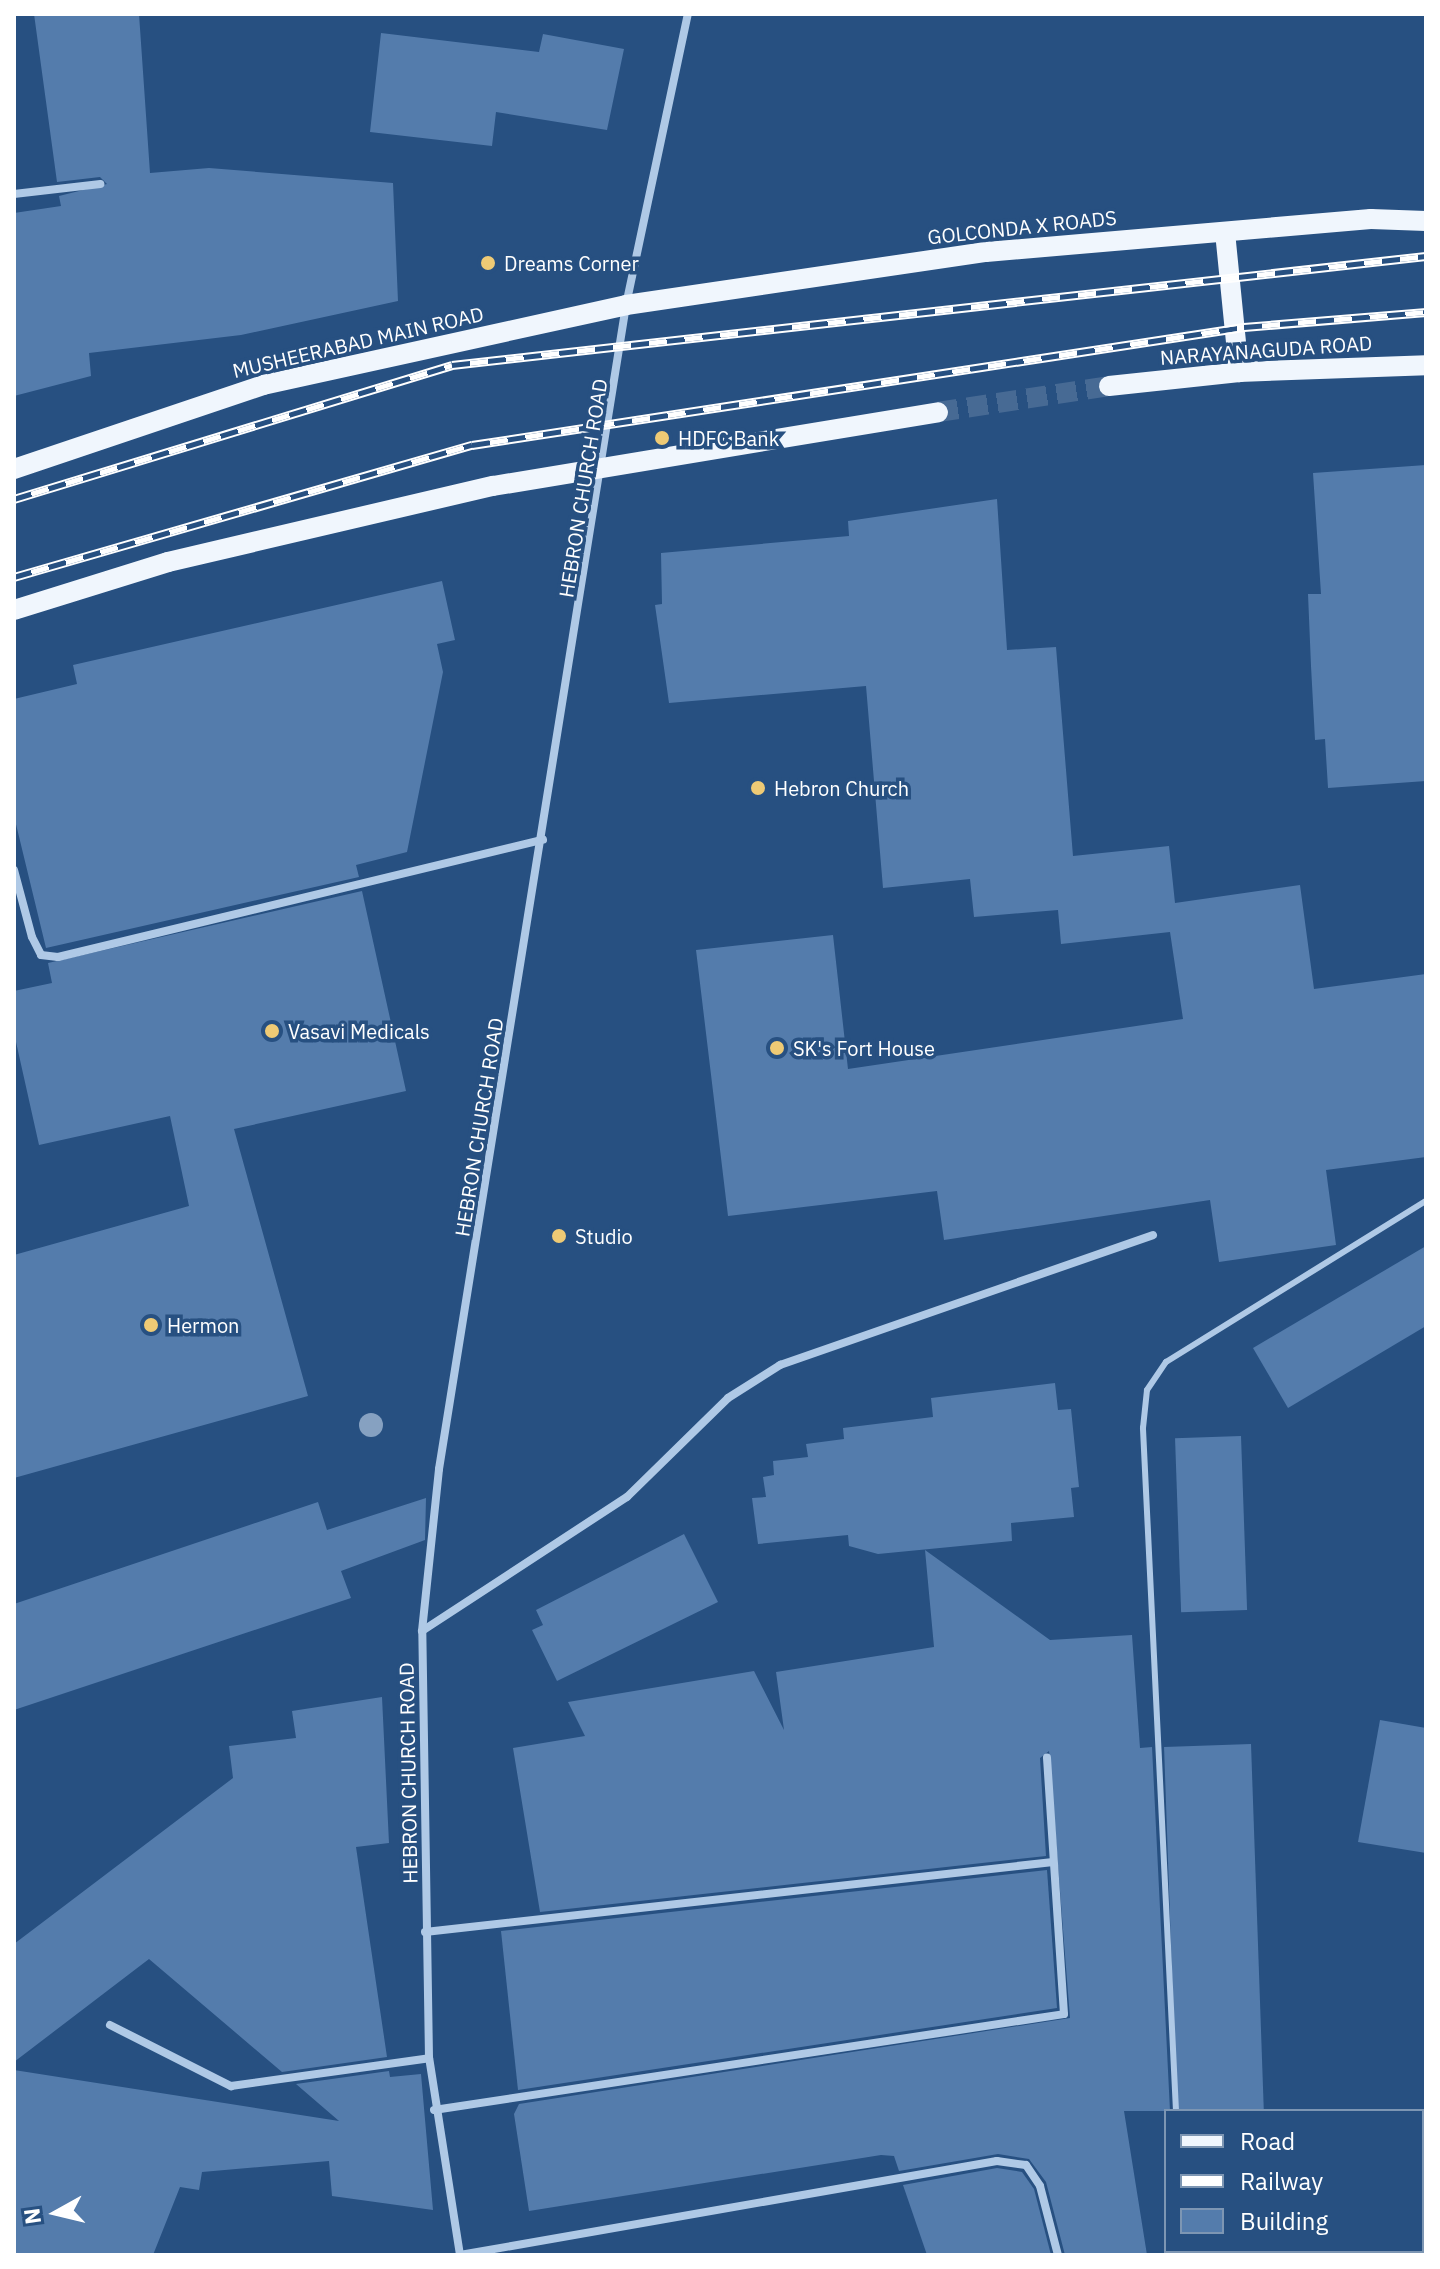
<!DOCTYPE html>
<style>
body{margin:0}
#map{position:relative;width:1440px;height:2269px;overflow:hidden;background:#275081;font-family:"IBM Plex Sans",sans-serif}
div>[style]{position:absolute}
.building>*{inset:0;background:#547cac;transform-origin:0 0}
.primary-tunnel>*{height:20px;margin-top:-10px;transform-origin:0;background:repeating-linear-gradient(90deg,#476a94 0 20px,transparent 0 30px)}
.service>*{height:6px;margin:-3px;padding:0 3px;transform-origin:3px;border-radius:3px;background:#afc9e6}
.minor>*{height:8px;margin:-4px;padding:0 4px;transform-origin:4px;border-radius:4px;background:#afc9e6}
.primary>*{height:20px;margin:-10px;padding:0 10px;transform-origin:10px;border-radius:10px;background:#f0f6fd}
.rail>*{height:9px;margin-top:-4.5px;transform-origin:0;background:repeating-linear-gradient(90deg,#275081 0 18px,#fff 0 36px);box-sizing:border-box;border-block:2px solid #fff}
.trees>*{width:24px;height:24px;margin:-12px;border-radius:50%;background:#86a1c1}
.dots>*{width:22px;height:22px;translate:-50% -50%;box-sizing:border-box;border:4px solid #275081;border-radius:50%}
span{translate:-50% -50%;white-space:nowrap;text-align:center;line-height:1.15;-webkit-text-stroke:7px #275081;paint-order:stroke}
.street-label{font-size:20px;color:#fff}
.poi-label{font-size:20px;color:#fff}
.left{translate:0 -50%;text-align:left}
.frame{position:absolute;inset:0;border:16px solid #fff;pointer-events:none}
.legend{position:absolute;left:1164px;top:2109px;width:260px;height:144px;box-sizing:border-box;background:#275081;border:2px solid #7d96b3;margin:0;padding:10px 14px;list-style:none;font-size:24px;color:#fff}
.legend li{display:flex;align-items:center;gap:16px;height:40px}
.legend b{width:40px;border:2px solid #7d96b3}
.north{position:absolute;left:16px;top:2173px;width:80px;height:80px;-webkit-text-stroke:6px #275081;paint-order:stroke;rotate:262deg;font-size:22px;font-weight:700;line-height:32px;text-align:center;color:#fff}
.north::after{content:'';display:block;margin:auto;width:28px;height:36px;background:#fff;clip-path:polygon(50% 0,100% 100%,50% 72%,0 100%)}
</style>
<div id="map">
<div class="building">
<div style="clip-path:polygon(34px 14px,139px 14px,150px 173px,209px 168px,393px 183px,398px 301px,241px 335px,89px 353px,91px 376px,14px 396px,14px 213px,61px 206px,59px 196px,107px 184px,100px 177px,57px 182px)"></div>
<div style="clip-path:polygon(381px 33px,539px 52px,543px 34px,624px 49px,607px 130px,496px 112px,492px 146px,370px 132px)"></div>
<div style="clip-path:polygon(1426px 465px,1426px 781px,1328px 788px,1325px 739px,1315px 740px,1311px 666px,1308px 594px,1321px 594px,1313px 473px)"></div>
<div style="clip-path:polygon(997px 499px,1007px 650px,1056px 647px,1073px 856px,1169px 846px,1175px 903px,1300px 885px,1314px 989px,1426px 974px,1426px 1157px,1326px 1170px,1336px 1245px,1219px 1262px,1210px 1200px,944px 1240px,937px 1191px,728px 1216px,696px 950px,833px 935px,848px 1069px,1183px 1019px,1170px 932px,1061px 944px,1058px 910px,974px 917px,970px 879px,883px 888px,866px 686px,669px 703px,655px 605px,662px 604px,661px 553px,849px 536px,848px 521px)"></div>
<div style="clip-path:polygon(442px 581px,455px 640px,437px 644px,443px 672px,407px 852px,356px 865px,359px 877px,46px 948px,14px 816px,14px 699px,77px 684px,73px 665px)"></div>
<div style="clip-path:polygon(362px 891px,406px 1091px,234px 1129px,308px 1396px,14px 1478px,14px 1255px,189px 1206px,170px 1116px,39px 1145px,14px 1033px,14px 991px,52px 983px,48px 963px)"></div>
<div style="clip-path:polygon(1426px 1246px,1426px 1326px,1288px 1408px,1253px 1348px)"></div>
<div style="clip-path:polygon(1055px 1383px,1058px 1410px,1071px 1409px,1079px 1487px,1071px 1488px,1074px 1517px,1011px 1523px,1012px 1541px,878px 1554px,849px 1546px,848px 1535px,758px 1544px,752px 1498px,766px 1497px,763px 1477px,774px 1475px,773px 1461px,808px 1457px,806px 1444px,844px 1439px,843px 1428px,933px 1417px,931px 1398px)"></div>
<div style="left:1241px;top:1436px;width:174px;height:66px;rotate:88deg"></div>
<div style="clip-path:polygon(426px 1498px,425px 1540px,341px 1571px,351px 1598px,14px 1710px,14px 1604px,318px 1502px,327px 1530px)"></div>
<div style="clip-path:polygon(684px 1534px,718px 1602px,557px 1681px,532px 1630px,543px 1625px,536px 1610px)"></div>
<div style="clip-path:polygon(925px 1550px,1050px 1640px,1132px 1635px,1140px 1748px,1152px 1747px,1170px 2111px,1124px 2111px,1147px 2255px,1065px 2255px,1046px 2182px,1029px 2159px,998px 2154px,899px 2171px,894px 2156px,881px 2155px,529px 2211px,514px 2114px,519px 2104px,1070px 2018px,1049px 1751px,1040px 1758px,1046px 1856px,540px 1912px,513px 1748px,585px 1736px,568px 1702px,754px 1671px,784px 1730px,776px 1672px,934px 1647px)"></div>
<div style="clip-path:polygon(382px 1697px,389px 1843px,356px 1847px,387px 2057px,282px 2072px,149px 1959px,14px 2062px,14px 1944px,233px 1778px,229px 1746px,296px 1738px,292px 1711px)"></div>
<div style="clip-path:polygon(1380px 1720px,1426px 1728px,1426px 1853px,1358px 1842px)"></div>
<div style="left:1251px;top:1744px;width:367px;height:87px;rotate:88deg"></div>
<div style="clip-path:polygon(1047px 1870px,1057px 2008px,518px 2090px,501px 1931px)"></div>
<div style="clip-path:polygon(14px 2070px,339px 2121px,296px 2084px,389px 2071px,390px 2077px,421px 2074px,433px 2210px,332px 2196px,329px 2161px,202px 2172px,199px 2190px,180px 2187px,153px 2255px,14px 2255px)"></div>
<div style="clip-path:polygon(997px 2168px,1022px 2172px,1034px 2189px,1051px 2255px,927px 2255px,903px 2185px)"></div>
</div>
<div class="primary-tunnel">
<div style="left:938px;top:412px;width:173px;rotate:-8.6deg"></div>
</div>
<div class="service">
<div style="left:1176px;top:2111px;width:684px;rotate:-92.77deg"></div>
<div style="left:1143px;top:1428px;width:38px;rotate:-84deg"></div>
<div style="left:1147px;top:1390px;width:34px;rotate:-56deg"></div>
<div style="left:1166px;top:1362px;width:306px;rotate:-31.8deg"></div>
<div style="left:1177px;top:2251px;width:4px;rotate:90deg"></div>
</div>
<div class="minor">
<div style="left:14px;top:194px;width:87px;rotate:-6.6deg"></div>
<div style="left:14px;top:870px;width:69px;rotate:75deg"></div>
<div style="left:32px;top:937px;width:20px;rotate:63deg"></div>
<div style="left:41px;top:955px;width:17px;rotate:7deg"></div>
<div style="left:58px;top:957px;width:499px;rotate:-13.6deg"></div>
<div style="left:422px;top:1631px;width:245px;rotate:-33.2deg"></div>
<div style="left:627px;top:1497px;width:141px;rotate:-44.4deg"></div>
<div style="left:728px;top:1398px;width:62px;rotate:-32.4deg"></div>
<div style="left:780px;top:1365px;width:395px;rotate:-19.2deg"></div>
<div style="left:425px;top:1932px;width:632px;rotate:-6.36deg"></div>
<div style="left:110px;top:2025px;width:136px;rotate:26.8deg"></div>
<div style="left:231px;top:2086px;width:200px;rotate:-8deg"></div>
<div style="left:434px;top:2110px;width:637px;rotate:-8.66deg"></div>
<div style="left:1064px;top:2014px;width:257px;rotate:-93.8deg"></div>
<div style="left:460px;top:2255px;width:199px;rotate:-98.9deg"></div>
<div style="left:429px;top:2058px;width:427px;rotate:-90.9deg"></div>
<div style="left:422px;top:1631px;width:163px;rotate:-84deg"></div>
<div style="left:439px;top:1469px;width:1179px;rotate:-80.87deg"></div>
<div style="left:626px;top:305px;width:298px;rotate:-78deg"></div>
<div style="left:460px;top:2255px;width:545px;rotate:-9.93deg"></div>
<div style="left:997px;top:2161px;width:29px;rotate:8deg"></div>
<div style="left:1026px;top:2165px;width:25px;rotate:56deg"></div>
<div style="left:1040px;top:2186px;width:71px;rotate:75.4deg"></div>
</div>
<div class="primary">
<div style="left:1225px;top:232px;width:141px;rotate:84.3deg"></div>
<div style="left:1109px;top:386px;width:131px;rotate:-6.1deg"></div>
<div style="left:1239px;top:372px;width:187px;rotate:-2.1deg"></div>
<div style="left:14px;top:469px;width:263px;rotate:-18.6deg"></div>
<div style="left:263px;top:385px;width:372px;rotate:-12.4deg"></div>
<div style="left:626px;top:305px;width:364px;rotate:-8.4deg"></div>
<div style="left:986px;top:252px;width:386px;rotate:-4.9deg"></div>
<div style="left:1371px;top:219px;width:55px;rotate:2.1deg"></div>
<div style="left:14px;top:610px;width:161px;rotate:-17.3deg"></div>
<div style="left:168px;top:562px;width:334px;rotate:-13.2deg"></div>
<div style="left:493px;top:486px;width:451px;rotate:-9.4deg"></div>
</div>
<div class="rail">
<div style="left:14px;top:499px;width:458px;rotate:-17deg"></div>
<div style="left:452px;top:365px;width:980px;rotate:-6.39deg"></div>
<div style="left:14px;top:577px;width:477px;rotate:-16.1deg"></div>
<div style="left:472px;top:445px;width:781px;rotate:-8.69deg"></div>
<div style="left:1244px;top:327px;width:183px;rotate:-4.7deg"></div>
</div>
<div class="trees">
<div style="left:371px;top:1425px"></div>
</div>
<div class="dots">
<div style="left:488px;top:263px;background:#eeca75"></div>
<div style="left:662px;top:438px;background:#eeca75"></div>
<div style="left:758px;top:788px;background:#eeca75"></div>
<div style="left:272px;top:1031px;background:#eeca75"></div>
<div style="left:777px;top:1048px;background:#eeca75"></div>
<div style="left:559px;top:1236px;background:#eeca75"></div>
<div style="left:151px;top:1325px;background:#eeca75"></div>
</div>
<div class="street-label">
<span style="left:1022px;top:227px;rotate:-6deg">GOLCONDA X ROADS</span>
<span style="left:358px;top:342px;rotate:-13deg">MUSHEERABAD MAIN ROAD</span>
<span style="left:1266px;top:350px;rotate:-4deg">NARAYANAGUDA ROAD</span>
<span style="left:583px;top:488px;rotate:-81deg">HEBRON CHURCH ROAD</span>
<span style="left:479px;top:1127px;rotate:-81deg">HEBRON CHURCH ROAD</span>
<span style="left:408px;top:1773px;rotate:-91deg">HEBRON CHURCH ROAD</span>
</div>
<div class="poi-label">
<span class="left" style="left:504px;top:263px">Dreams Corner</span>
<span class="left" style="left:678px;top:438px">HDFC Bank</span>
<span class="left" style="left:774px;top:788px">Hebron Church</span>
<span class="left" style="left:288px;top:1031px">Vasavi Medicals</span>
<span class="left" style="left:793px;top:1048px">SK's Fort House</span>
<span class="left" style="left:575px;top:1236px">Studio</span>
<span class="left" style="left:167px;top:1325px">Hermon</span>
</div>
<div class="frame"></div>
<ul class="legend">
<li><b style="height:10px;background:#f0f6fd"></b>Road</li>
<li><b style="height:10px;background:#fff"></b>Railway</li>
<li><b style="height:22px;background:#547cac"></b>Building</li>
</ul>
<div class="north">N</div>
</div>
